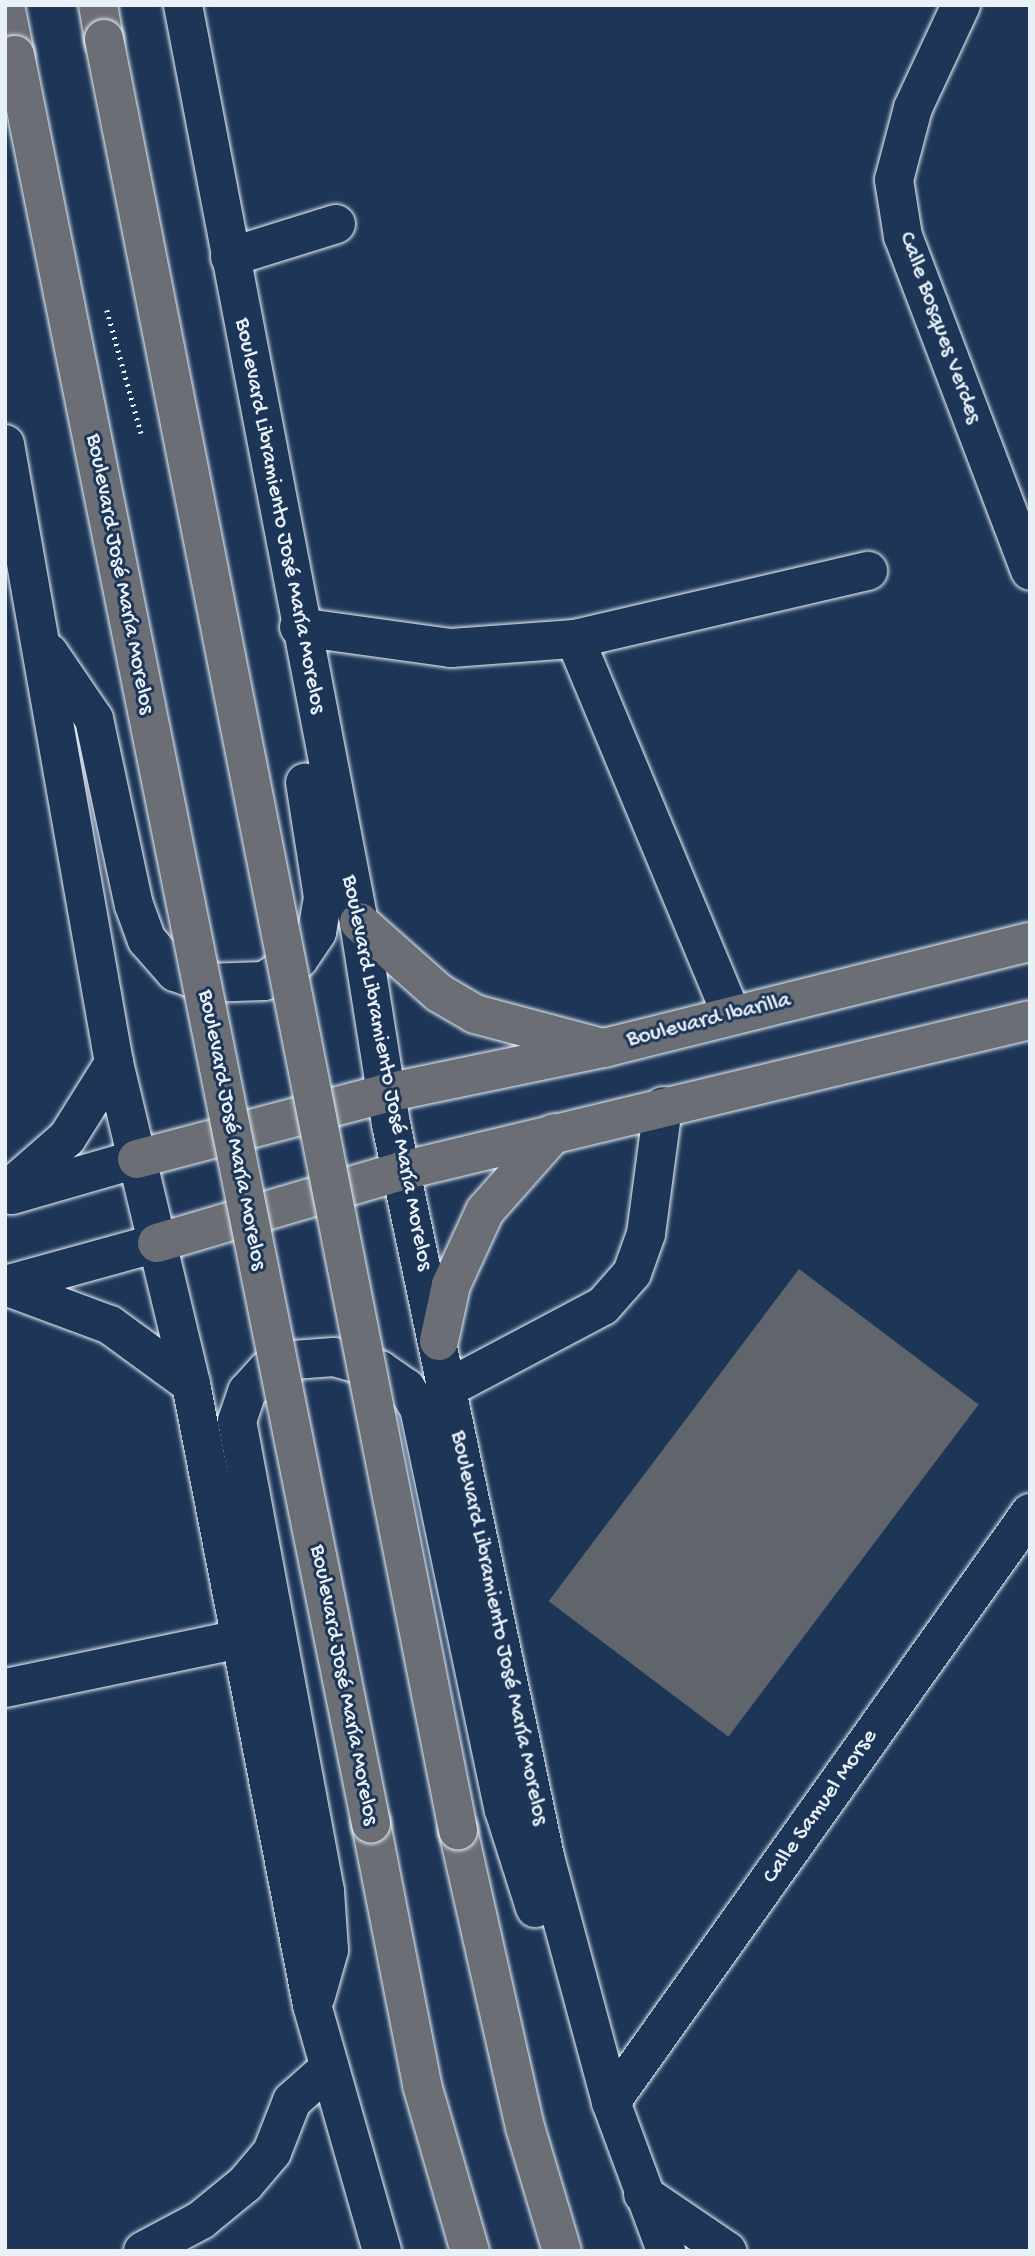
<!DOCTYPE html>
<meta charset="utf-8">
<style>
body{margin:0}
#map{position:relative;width:1035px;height:2256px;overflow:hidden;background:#1d3557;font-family:"Gochi Hand",sans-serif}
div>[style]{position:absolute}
.building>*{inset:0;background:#60656b;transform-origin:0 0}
.path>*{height:4.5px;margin-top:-2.25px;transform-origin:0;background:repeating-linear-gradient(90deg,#e8f1f8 0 2px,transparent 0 7px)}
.roads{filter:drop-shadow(0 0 2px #e8f1f8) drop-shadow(0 0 2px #e8f1f8)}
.minor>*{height:38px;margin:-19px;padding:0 19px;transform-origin:19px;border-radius:19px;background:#1d3557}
.major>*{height:38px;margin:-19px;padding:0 19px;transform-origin:19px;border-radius:19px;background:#6b6f75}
.bridges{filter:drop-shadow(0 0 2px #e8f1f8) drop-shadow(0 0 2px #e8f1f8)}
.major-bridge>*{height:38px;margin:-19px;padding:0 19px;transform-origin:19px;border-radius:19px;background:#6b6f75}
span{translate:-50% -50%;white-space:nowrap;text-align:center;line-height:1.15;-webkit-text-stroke:6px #1d3557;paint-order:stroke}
.street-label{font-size:23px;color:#e8f1f8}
.frame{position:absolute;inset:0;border:7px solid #e8f1f8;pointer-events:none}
</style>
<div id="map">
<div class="building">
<div style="left:799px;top:1269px;width:225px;height:416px;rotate:37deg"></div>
</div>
<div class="path">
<div style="left:107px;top:310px;width:128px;rotate:74.5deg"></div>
</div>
<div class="roads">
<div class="minor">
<div style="left:183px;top:5px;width:934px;rotate:79.14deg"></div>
<div style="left:359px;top:922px;width:205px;rotate:81deg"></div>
<div style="left:391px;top:1124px;width:749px;rotate:78.13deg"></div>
<div style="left:545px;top:1857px;width:254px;rotate:74.9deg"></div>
<div style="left:611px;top:2102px;width:159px;rotate:69.7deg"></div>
<div style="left:961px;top:5px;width:114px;rotate:115deg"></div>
<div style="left:913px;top:108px;width:74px;rotate:104.8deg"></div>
<div style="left:894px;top:180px;width:57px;rotate:80.9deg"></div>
<div style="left:903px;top:236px;width:358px;rotate:69.2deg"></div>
<div style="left:230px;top:257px;width:111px;rotate:-17.3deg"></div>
<div style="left:5px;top:444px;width:629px;rotate:80.01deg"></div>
<div style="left:114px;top:1063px;width:330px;rotate:76.5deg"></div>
<div style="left:191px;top:1384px;width:633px;rotate:78.97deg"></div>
<div style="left:312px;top:2005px;width:256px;rotate:74.1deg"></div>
<div style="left:299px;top:627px;width:153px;rotate:7.9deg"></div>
<div style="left:451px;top:648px;width:124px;rotate:-4.2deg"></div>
<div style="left:575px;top:639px;width:301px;rotate:-13.1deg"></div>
<div style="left:575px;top:639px;width:406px;rotate:67.4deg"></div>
<div style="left:49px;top:653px;width:80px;rotate:55.7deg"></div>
<div style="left:94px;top:719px;width:190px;rotate:77.9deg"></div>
<div style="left:134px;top:905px;width:37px;rotate:70deg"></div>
<div style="left:147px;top:940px;width:43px;rotate:48.8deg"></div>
<div style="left:175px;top:972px;width:33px;rotate:20deg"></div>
<div style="left:206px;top:983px;width:58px;rotate:-2deg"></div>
<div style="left:264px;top:981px;width:41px;rotate:-32.2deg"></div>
<div style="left:299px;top:959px;width:32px;rotate:-56deg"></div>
<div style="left:317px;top:932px;width:36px;rotate:-80deg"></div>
<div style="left:323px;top:897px;width:116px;rotate:-98.9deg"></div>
<div style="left:5px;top:1192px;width:82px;rotate:-41.1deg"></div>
<div style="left:67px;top:1138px;width:89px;rotate:-57.9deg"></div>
<div style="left:12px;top:1195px;width:130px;rotate:-16.1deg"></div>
<div style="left:5px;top:1285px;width:158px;rotate:-15.4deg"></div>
<div style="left:5px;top:1286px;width:112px;rotate:20.4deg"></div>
<div style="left:110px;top:1325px;width:100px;rotate:36.1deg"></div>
<div style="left:448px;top:1388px;width:175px;rotate:-27.9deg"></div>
<div style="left:603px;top:1306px;width:44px;rotate:-48.7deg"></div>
<div style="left:632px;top:1273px;width:41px;rotate:-70.3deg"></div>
<div style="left:646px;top:1234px;width:129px;rotate:-82.4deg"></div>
<div style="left:5px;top:1688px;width:240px;rotate:-11.8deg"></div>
<div style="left:316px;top:1996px;width:48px;rotate:-74.2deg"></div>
<div style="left:329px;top:1950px;width:59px;rotate:-93.9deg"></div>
<div style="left:325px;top:1891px;width:478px;rotate:-100.6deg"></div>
<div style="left:237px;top:1421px;width:31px;rotate:-71deg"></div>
<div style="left:247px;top:1392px;width:30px;rotate:-48deg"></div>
<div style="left:267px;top:1370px;width:28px;rotate:-21deg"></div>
<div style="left:293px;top:1360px;width:41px;rotate:-4.2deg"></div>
<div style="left:334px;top:1357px;width:48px;rotate:15.8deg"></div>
<div style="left:380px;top:1370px;width:32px;rotate:35deg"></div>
<div style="left:406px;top:1388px;width:24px;rotate:57deg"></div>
<div style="left:419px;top:1408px;width:411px;rotate:78.1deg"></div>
<div style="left:504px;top:1810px;width:103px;rotate:72.4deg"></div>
<div style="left:611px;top:2102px;width:723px;rotate:-54.57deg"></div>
<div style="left:643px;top:2194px;width:102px;rotate:34.2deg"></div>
<div style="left:143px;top:2251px;width:66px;rotate:-28.1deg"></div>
<div style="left:201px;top:2220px;width:57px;rotate:-39.3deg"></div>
<div style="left:245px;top:2184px;width:42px;rotate:-49.8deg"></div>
<div style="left:272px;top:2152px;width:55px;rotate:-68.6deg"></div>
<div style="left:292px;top:2101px;width:50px;rotate:-41.7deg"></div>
</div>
<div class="major">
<div style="left:5px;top:5px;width:51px;rotate:78.7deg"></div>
<div style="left:98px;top:5px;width:35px;rotate:80deg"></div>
<div style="left:359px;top:922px;width:107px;rotate:41.6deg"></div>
<div style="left:439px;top:993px;width:42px;rotate:30.3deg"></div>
<div style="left:475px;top:1014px;width:124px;rotate:14.9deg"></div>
<div style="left:137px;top:1159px;width:258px;rotate:-14.8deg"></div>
<div style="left:386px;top:1093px;width:223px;rotate:-11.7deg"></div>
<div style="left:604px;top:1048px;width:439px;rotate:-14deg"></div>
<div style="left:157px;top:1243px;width:254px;rotate:-16.4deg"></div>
<div style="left:401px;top:1171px;width:647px;rotate:-13.5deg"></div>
<div style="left:439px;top:1341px;width:57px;rotate:-77.9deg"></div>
<div style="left:451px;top:1285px;width:81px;rotate:-65.3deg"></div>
<div style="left:485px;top:1211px;width:104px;rotate:-48.5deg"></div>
<div style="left:371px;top:1824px;width:266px;rotate:78.9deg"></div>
<div style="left:422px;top:2085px;width:173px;rotate:73.9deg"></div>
<div style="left:458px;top:1830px;width:304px;rotate:77.3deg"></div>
<div style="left:525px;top:2127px;width:129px;rotate:73.4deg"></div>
</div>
</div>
<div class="bridges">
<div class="major-bridge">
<div style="left:104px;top:39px;width:1826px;rotate:78.82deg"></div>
<div style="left:15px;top:55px;width:1804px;rotate:78.62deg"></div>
</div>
</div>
<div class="street-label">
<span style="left:939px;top:328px;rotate:70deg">Calle Bosques Verdes</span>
<span style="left:279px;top:516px;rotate:79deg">Boulevard Libramiento José María Morelos</span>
<span style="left:119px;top:574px;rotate:79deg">Boulevard José María Morelos</span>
<span style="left:709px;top:1021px;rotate:-14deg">Boulevard Ibarilla</span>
<span style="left:386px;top:1073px;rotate:79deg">Boulevard Libramiento José María Morelos</span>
<span style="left:231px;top:1130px;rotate:79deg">Boulevard José María Morelos</span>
<span style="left:498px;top:1628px;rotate:78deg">Boulevard Libramiento José María Morelos</span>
<span style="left:343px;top:1685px;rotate:79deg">Boulevard José María Morelos</span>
<span style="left:821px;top:1807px;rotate:-55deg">Calle Samuel Morse</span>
</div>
<div class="frame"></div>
</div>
